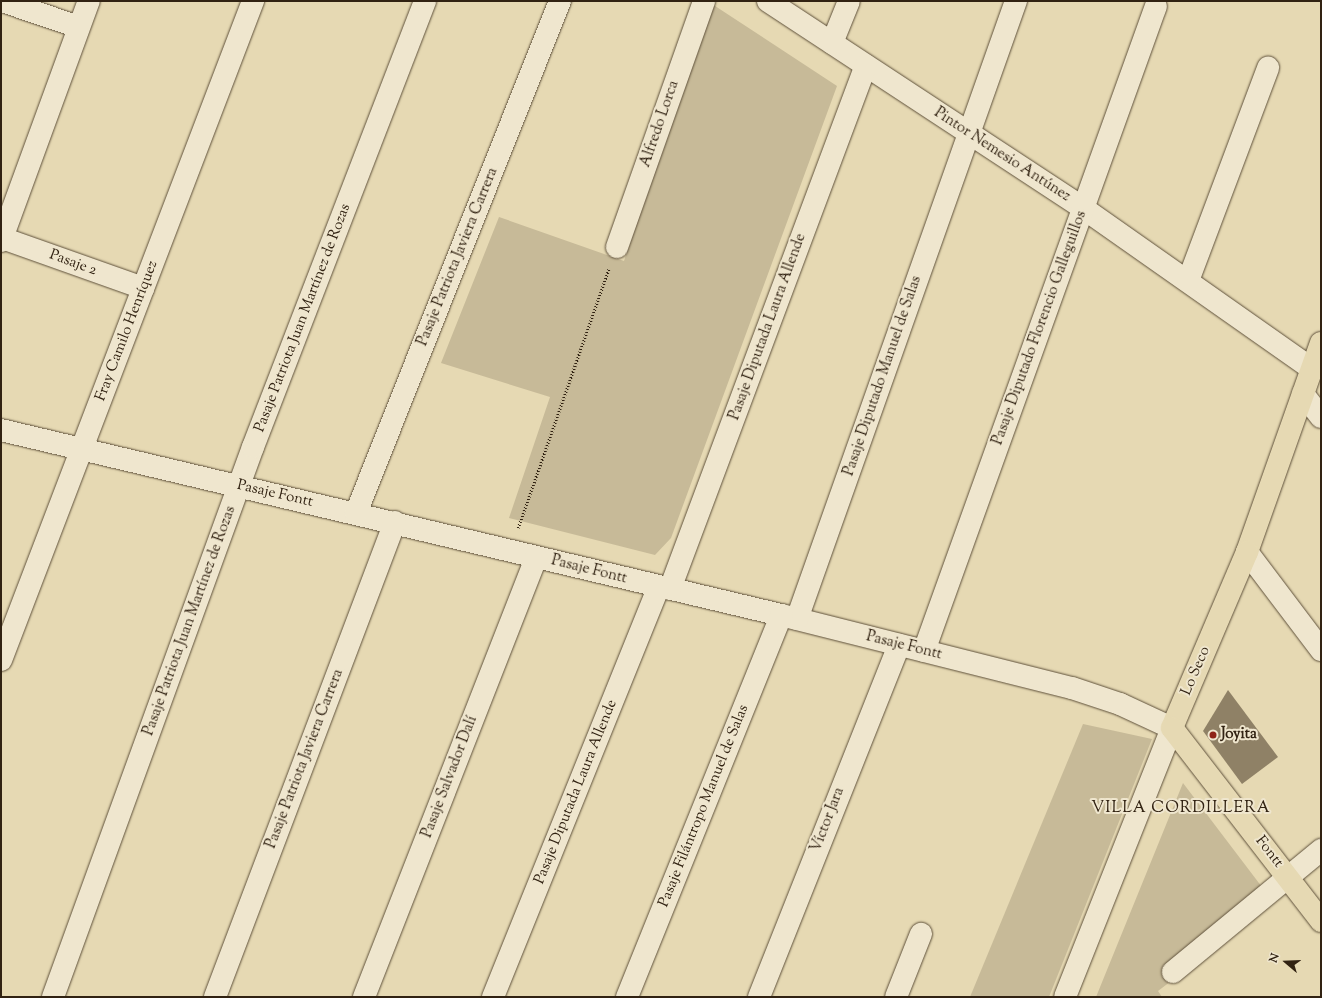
<!DOCTYPE html>
<meta charset="utf-8">
<style>
body{margin:0}
#map{position:relative;width:1322px;height:998px;overflow:hidden;background:#e6d9b3;font-family:"Sorts Mill Goudy",serif}
div>[style]{position:absolute}
.green>*{inset:0;background:#c7ba98}
.building>*{inset:0;background:#8f8166}
.path>*{height:2.5px;margin-top:-1.25px;transform-origin:0;background:repeating-linear-gradient(90deg,#312212 0 1px,transparent 0 3px)}
.roads{filter:drop-shadow(0 0 1px #5e503a) drop-shadow(0 0 1px #5e503a)}
.minor>*{height:22px;margin:-11px;padding:0 11px;transform-origin:11px;border-radius:11px;background:#efe6ce}
.major>*{height:22px;margin:-11px;padding:0 11px;transform-origin:11px;border-radius:11px;background:#e6d9b3}
.dots>*{width:11px;height:11px;translate:-50% -50%;box-sizing:border-box;border:2px solid #efe6ce;border-radius:50%}
span{translate:-50% -50%;white-space:nowrap;text-align:center;line-height:1.15;-webkit-text-stroke:4px #efe6ce;paint-order:stroke}
.street-label{font-size:15px;color:#312212}
.poi-label{font-size:15px;color:#312212;font-weight:700}
.left{translate:0 -50%;text-align:left}
.neighbourhood-label{font-size:16px;color:#312212;letter-spacing:1px}
.frame{position:absolute;inset:0;border:2px solid #312212;pointer-events:none}
.north{position:absolute;left:1266px;top:942px;width:40px;height:40px;-webkit-text-stroke:3px #efe6ce;paint-order:stroke;rotate:289deg;font-size:11px;font-weight:700;line-height:16px;text-align:center;color:#312212}
.north::after{content:'';display:block;margin:auto;width:14px;height:18px;background:#312212;clip-path:polygon(50% 0,100% 100%,50% 72%,0 100%)}
</style>
<div id="map">
<div class="green">
<div style="clip-path:polygon(712px 4px,837px 86px,671px 538px,655px 555px,509px 518px,550px 397px,441px 363px,499px 217px,624px 261px)"></div>
<div style="clip-path:polygon(1083px 724px,1152px 739px,1049px 997px,970px 997px)"></div>
<div style="clip-path:polygon(1183px 783px,1274px 903px,1158px 991px,1162px 997px,1096px 997px)"></div>
</div>
<div class="building">
<div style="clip-path:polygon(1228px 690px,1278px 757px,1242px 784px,1203px 731px)"></div>
</div>
<div class="path">
<div style="left:518px;top:528px;width:275px;rotate:-70.7deg"></div>
</div>
<div class="roads">
<div class="minor">
<div style="left:2px;top:1px;width:81px;rotate:18.7deg"></div>
<div style="left:768px;top:1px;width:377px;rotate:33.3deg"></div>
<div style="left:1083px;top:208px;width:280px;rotate:35.1deg"></div>
<div style="left:832px;top:43px;width:45px;rotate:-68deg"></div>
<div style="left:2px;top:238px;width:150px;rotate:19.5deg"></div>
<div style="left:1px;top:241px;width:256px;rotate:-69.9deg"></div>
<div style="left:617px;top:247px;width:261px;rotate:-70.5deg"></div>
<div style="left:1188px;top:281px;width:228px;rotate:-69.4deg"></div>
<div style="left:1303px;top:394px;width:29px;rotate:52deg"></div>
<div style="left:1px;top:430px;width:802px;rotate:13.34deg"></div>
<div style="left:781px;top:615px;width:300px;rotate:14.1deg"></div>
<div style="left:1072px;top:688px;width:51px;rotate:18.4deg"></div>
<div style="left:1120px;top:704px;width:57px;rotate:24.8deg"></div>
<div style="left:1172px;top:728px;width:289px;rotate:111.7deg"></div>
<div style="left:356px;top:513px;width:551px;rotate:-68.28deg"></div>
<div style="left:1247px;top:552px;width:123px;rotate:52.9deg"></div>
<div style="left:670px;top:589px;width:559px;rotate:-69.49deg"></div>
<div style="left:797px;top:619px;width:656px;rotate:-70.49deg"></div>
<div style="left:924px;top:651px;width:685px;rotate:-70.22deg"></div>
<div style="left:1px;top:660px;width:706px;rotate:-69.07deg"></div>
<div style="left:1173px;top:972px;width:192px;rotate:-39.5deg"></div>
<div style="left:53px;top:997px;width:585px;rotate:-70.02deg"></div>
<div style="left:253px;top:447px;width:478px;rotate:-68.9deg"></div>
<div style="left:215px;top:997px;width:508px;rotate:-69.25deg"></div>
<div style="left:364px;top:997px;width:472px;rotate:-68.6deg"></div>
<div style="left:493px;top:997px;width:442px;rotate:-68deg"></div>
<div style="left:627px;top:997px;width:412px;rotate:-68deg"></div>
<div style="left:759px;top:997px;width:379px;rotate:-68.3deg"></div>
<div style="left:896px;top:997px;width:68px;rotate:-68.4deg"></div>
</div>
<div class="major">
<div style="left:1321px;top:343px;width:222px;rotate:109.5deg"></div>
<div style="left:1247px;top:552px;width:191px;rotate:113.1deg"></div>
<div style="left:1172px;top:728px;width:244px;rotate:52.3deg"></div>
</div>
</div>
<div class="dots">
<div style="left:1213px;top:735px;background:#8f2418"></div>
</div>
<div class="street-label">
<span style="left:660px;top:124px;rotate:-71deg">Alfredo Lorca</span>
<span style="left:1002px;top:155px;rotate:33deg">Pintor Nemesio Antúnez</span>
<span style="left:458px;top:257px;rotate:-68deg">Pasaje Patriota Javiera Carrera</span>
<span style="left:73px;top:263px;rotate:20deg">Pasaje 2</span>
<span style="left:303px;top:318px;rotate:-69deg">Pasaje Patriota Juan Martínez de Rozas</span>
<span style="left:768px;top:327px;rotate:-70deg">Pasaje Diputada Laura Allende</span>
<span style="left:1040px;top:328px;rotate:-70deg">Pasaje Diputado Florencio Galleguillos</span>
<span style="left:127px;top:331px;rotate:-69deg">Fray Camilo Henríquez</span>
<span style="left:883px;top:376px;rotate:-71deg">Pasaje Diputado Manuel de Salas</span>
<span style="left:275px;top:494px;rotate:13deg">Pasaje Fontt</span>
<span style="left:589px;top:570px;rotate:14deg">Pasaje Fontt</span>
<span style="left:190px;top:621px;rotate:-70deg">Pasaje Patriota Juan Martínez de Rozas</span>
<span style="left:904px;top:646px;rotate:14deg">Pasaje Fontt</span>
<span style="left:1196px;top:671px;rotate:-67deg">Lo Seco</span>
<span style="left:305px;top:759px;rotate:-69deg">Pasaje Patriota Javiera Carrera</span>
<span style="left:450px;top:777px;rotate:-69deg">Pasaje Salvador Dalí</span>
<span style="left:576px;top:792px;rotate:-68deg">Pasaje Diputada Laura Allende</span>
<span style="left:704px;top:806px;rotate:-68deg">Pasaje Filántropo Manuel de Salas</span>
<span style="left:828px;top:820px;rotate:-69deg">Víctor Jara</span>
<span style="left:1269px;top:852px;rotate:52deg">Fontt</span>
</div>
<div class="poi-label">
<span class="left" style="left:1221px;top:735px">Joyita</span>
</div>
<div class="neighbourhood-label">
<span style="left:1181px;top:809px">VILLA CORDILLERA</span>
</div>
<div class="frame"></div>
<div class="north">N</div>
</div>
